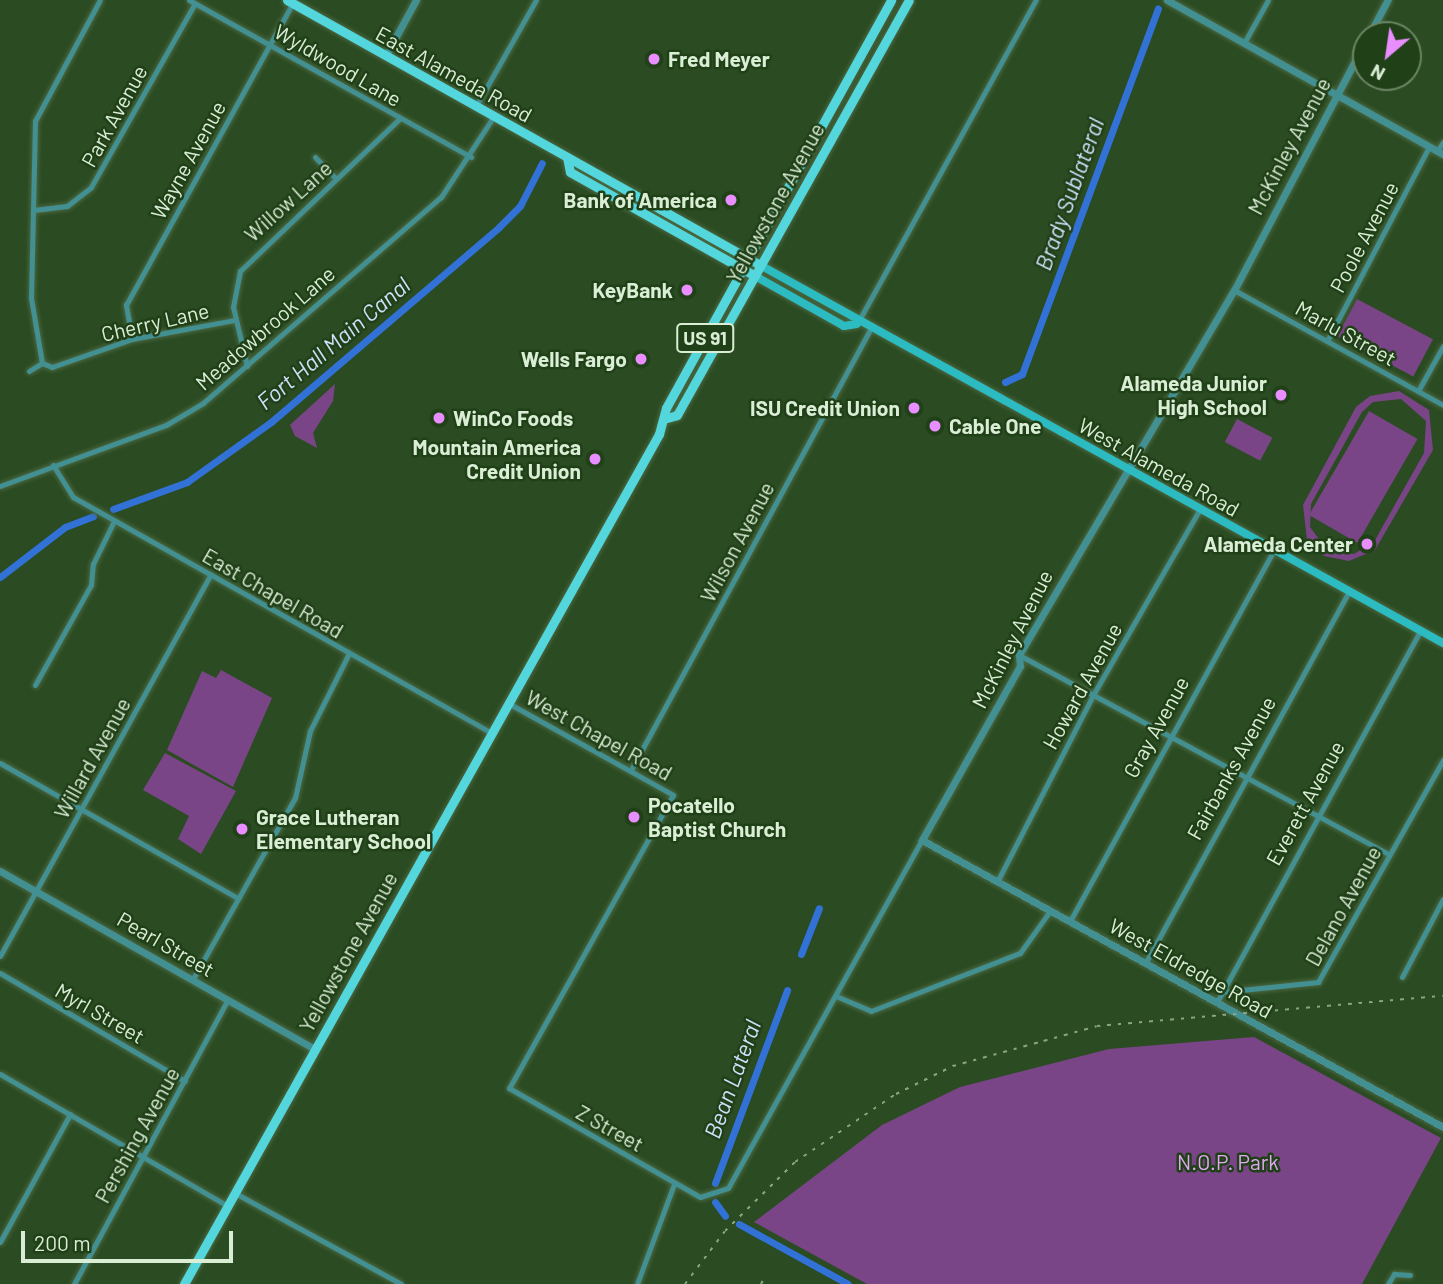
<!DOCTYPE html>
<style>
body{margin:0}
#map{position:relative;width:1443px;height:1284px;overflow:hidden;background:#2b4b22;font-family:Barlow,sans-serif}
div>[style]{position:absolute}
.green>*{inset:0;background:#7a4587;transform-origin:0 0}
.canal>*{height:7px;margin:-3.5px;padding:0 3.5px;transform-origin:3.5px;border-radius:3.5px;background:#3272d6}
.roads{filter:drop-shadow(0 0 2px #4a6842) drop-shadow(0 0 2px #4a6842)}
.minor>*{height:5px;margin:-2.5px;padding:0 2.5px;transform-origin:2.5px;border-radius:2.5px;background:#439093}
.tertiary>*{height:7px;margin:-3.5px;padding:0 3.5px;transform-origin:3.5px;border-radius:3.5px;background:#439093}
.secondary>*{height:8px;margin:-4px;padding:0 4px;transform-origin:4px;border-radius:4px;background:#2cbbc1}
.primary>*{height:9px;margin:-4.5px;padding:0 4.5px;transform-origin:4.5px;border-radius:4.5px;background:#53d7dd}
.rail>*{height:2px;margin-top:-1px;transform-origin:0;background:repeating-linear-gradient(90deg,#8ba484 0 3.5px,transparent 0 10.5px)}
.dots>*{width:19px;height:19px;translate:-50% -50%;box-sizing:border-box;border:4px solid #204018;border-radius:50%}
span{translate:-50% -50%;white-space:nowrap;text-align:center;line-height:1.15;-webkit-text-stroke:5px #204018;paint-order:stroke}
.shield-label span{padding:2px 5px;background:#204018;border:2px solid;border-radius:5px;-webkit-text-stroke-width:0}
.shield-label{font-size:19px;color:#daedd5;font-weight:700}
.poi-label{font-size:21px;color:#daedd5;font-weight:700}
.left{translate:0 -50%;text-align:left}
.right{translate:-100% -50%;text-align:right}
.street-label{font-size:21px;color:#daedd5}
.park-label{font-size:21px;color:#e3a8f2}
.water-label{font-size:23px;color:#d0e0fa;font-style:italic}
.north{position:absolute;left:1352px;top:21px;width:70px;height:70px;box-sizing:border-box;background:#204018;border:2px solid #6a8564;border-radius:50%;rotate:209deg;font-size:19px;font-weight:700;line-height:28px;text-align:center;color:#daedd5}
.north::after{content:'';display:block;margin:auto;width:24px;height:32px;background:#e88eff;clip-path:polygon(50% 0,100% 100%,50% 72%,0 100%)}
.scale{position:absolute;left:21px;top:1231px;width:212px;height:32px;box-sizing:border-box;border:4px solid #daedd5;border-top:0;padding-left:9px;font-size:21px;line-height:24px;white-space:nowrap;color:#daedd5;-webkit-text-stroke:5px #204018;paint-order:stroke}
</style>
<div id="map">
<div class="green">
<div style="left:1357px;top:299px;width:86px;height:42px;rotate:28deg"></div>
<div style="clip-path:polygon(335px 384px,333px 401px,313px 433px,317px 448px,295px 436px,290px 425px)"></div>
<div style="clip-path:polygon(evenodd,1399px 391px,1429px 410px,1433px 450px,1375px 550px,1349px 561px,1324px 556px,1307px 540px,1303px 505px,1356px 407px,1370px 396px,1399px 391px,1401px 399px,1426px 421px,1424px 453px,1374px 542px,1354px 554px,1327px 550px,1310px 527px,1311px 504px,1362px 412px,1373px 402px,1401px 399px)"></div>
<div style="left:1369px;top:411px;width:56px;height:120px;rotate:30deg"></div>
<div style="left:1237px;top:419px;width:40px;height:26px;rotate:28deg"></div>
<div style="clip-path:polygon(221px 670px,272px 698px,233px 787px,167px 750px,202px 671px,216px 678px)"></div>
<div style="clip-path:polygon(165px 753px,236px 791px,201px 854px,178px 839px,189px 816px,143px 790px)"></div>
<div style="clip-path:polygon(1254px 1037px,1441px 1138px,1362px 1284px,867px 1284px,754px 1222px,882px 1125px,960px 1087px,1109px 1049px)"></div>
</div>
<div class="canal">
<div style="left:1005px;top:382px;width:19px;rotate:-25deg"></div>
<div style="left:1022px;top:374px;width:390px;rotate:-69.6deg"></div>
<div style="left:113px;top:509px;width:79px;rotate:-20deg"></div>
<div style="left:187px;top:482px;width:103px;rotate:-35.5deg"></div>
<div style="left:271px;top:422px;width:300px;rotate:-40.5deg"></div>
<div style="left:499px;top:227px;width:30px;rotate:-45deg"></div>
<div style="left:520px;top:206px;width:48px;rotate:-62.9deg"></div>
<div style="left:0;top:577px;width:82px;rotate:-37.6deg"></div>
<div style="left:65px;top:527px;width:30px;rotate:-21deg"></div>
<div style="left:801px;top:954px;width:49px;rotate:-68.6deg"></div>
<div style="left:715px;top:1183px;width:206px;rotate:-69.5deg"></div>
<div style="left:715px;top:1202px;width:17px;rotate:54deg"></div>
<div style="left:739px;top:1224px;width:124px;rotate:28.8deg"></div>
</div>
<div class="roads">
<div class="minor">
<div style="left:189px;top:0;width:323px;rotate:29.1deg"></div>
<div style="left:1244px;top:43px;width:49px;rotate:-60.8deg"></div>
<div style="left:476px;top:106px;width:122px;rotate:-60.5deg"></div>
<div style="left:1437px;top:151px;width:11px;rotate:-56deg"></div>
<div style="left:315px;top:157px;width:30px;rotate:46deg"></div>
<div style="left:34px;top:210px;width:33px;rotate:-7deg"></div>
<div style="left:67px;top:206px;width:31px;rotate:-38deg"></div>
<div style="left:91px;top:187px;width:211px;rotate:-60.5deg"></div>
<div style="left:1234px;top:290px;width:239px;rotate:28.8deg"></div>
<div style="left:858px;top:322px;width:368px;rotate:-61.1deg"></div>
<div style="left:132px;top:339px;width:35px;rotate:-100deg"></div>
<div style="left:126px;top:305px;width:345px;rotate:-61.1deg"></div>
<div style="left:1327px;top:341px;width:219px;rotate:-62.3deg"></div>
<div style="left:42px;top:363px;width:66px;rotate:-99.6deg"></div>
<div style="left:31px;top:298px;width:177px;rotate:-88.7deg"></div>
<div style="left:35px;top:121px;width:137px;rotate:-61.8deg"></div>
<div style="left:42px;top:363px;width:11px;rotate:22deg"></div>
<div style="left:52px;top:367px;width:85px;rotate:-19.3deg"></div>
<div style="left:132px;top:339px;width:105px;rotate:-10.5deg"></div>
<div style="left:247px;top:366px;width:61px;rotate:-103.3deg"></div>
<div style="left:233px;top:307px;width:37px;rotate:-79deg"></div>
<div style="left:240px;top:271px;width:221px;rotate:-43.7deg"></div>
<div style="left:29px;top:371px;width:15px;rotate:-32deg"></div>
<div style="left:1418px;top:391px;width:51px;rotate:-60.9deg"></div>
<div style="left:53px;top:465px;width:38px;rotate:58deg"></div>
<div style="left:73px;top:497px;width:480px;rotate:29.4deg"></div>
<div style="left:0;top:486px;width:177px;rotate:-20.2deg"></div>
<div style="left:166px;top:425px;width:43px;rotate:-30.7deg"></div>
<div style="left:203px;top:403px;width:315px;rotate:-40.9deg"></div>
<div style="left:441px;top:197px;width:97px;rotate:-56.8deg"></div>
<div style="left:1019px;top:655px;width:421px;rotate:28.3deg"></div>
<div style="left:35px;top:685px;width:115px;rotate:-60.8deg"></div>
<div style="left:91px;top:585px;width:21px;rotate:-85deg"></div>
<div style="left:93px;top:564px;width:48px;rotate:-64deg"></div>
<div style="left:508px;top:703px;width:189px;rotate:29.1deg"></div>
<div style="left:673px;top:795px;width:336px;rotate:119.2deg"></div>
<div style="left:509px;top:1088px;width:220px;rotate:29.7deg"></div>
<div style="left:700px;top:1197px;width:29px;rotate:-18deg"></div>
<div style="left:728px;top:1188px;width:398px;rotate:-60.9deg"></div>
<div style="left:0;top:763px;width:274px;rotate:29.6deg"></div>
<div style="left:632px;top:768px;width:497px;rotate:-61.5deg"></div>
<div style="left:997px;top:882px;width:210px;rotate:-62.8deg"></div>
<div style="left:1093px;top:695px;width:215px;rotate:-60.1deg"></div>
<div style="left:1070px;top:921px;width:423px;rotate:-61.2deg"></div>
<div style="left:0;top:956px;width:436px;rotate:-61.1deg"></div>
<div style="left:1146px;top:962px;width:423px;rotate:-61.3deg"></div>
<div style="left:0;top:973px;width:214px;rotate:30.3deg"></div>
<div style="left:194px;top:977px;width:206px;rotate:-60.6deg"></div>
<div style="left:295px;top:798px;width:69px;rotate:-77.4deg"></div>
<div style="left:310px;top:731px;width:85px;rotate:-63.4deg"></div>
<div style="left:1402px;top:977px;width:88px;rotate:-62.3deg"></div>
<div style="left:1222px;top:992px;width:97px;rotate:-5.9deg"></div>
<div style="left:1318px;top:982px;width:255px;rotate:-60.6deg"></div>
<div style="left:836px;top:996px;width:38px;rotate:23deg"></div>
<div style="left:871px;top:1011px;width:160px;rotate:-21.3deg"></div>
<div style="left:1020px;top:953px;width:52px;rotate:-54.5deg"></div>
<div style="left:1217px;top:1002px;width:423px;rotate:-61.3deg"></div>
<div style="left:0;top:1074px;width:263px;rotate:30.1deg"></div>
<div style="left:235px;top:1193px;width:189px;rotate:28.7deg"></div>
<div style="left:0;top:1242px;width:146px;rotate:-61.3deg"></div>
<div style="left:74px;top:1284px;width:322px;rotate:-61.6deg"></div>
<div style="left:637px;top:1284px;width:107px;rotate:-69.7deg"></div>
<div style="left:1388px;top:1284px;width:12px;rotate:-59deg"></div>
<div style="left:1394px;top:1274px;width:16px;rotate:4deg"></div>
</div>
<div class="tertiary">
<div style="left:1167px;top:0;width:316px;rotate:29.2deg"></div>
<div style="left:1369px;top:35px;width:40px;rotate:-62deg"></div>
<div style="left:1366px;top:40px;width:283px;rotate:117.8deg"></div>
<div style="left:1234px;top:290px;width:424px;rotate:120.5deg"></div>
<div style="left:1019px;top:655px;width:11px;rotate:85deg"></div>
<div style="left:1020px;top:666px;width:200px;rotate:119.4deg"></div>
<div style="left:922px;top:840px;width:595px;rotate:28.85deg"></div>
<div style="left:386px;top:55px;width:63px;rotate:-61.4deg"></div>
<div style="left:0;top:871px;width:361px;rotate:29.5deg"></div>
</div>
<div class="secondary">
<div style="left:760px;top:265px;width:781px;rotate:28.96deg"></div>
<div style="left:755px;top:276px;width:102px;rotate:29.3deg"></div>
<div style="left:844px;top:326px;width:13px;rotate:-9deg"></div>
</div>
<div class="primary">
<div style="left:287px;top:0;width:542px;rotate:29.26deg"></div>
<div style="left:567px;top:157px;width:15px;rotate:79deg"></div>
<div style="left:570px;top:172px;width:212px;rotate:29.3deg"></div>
<div style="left:667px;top:418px;width:10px;rotate:-17deg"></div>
<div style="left:677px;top:415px;width:475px;rotate:-60.8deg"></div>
<div style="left:184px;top:1284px;width:974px;rotate:-60.8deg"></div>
<div style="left:659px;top:434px;width:27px;rotate:-75deg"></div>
<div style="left:666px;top:408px;width:466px;rotate:-61.1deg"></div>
</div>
</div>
<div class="rail">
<div style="left:685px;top:1284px;width:66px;rotate:-53deg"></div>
<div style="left:725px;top:1231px;width:98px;rotate:-44.6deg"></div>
<div style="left:795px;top:1162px;width:122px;rotate:-34deg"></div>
<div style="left:896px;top:1094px;width:64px;rotate:-26.2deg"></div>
<div style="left:953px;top:1066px;width:149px;rotate:-15.5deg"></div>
<div style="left:1097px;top:1026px;width:347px;rotate:-5deg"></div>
<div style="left:761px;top:1284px;width:4px;rotate:-63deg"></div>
</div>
<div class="dots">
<div style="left:654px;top:59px;background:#e88eff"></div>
<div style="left:731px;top:200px;background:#e88eff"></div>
<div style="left:687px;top:290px;background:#e88eff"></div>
<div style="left:641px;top:359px;background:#e88eff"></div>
<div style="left:1281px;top:395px;background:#e88eff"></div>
<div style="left:914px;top:408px;background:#e88eff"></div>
<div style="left:439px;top:418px;background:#e88eff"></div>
<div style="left:935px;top:426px;background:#e88eff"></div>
<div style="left:595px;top:459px;background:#e88eff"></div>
<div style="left:1367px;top:544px;background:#e88eff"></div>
<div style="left:634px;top:817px;background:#e88eff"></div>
<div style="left:242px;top:829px;background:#e88eff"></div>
</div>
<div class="shield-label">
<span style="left:705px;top:338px">US 91</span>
</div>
<div class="poi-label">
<span class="left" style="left:668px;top:59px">Fred Meyer</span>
<span class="right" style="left:717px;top:200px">Bank of America</span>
<span class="right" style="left:673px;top:290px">KeyBank</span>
<span class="right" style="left:627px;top:359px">Wells Fargo</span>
<span class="right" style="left:1267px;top:395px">Alameda Junior<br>High School</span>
<span class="right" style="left:900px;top:408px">ISU Credit Union</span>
<span class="left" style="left:453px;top:418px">WinCo Foods</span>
<span class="left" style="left:949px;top:426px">Cable One</span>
<span class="right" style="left:581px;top:459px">Mountain America<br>Credit Union</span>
<span class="right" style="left:1353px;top:544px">Alameda Center</span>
<span class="left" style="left:648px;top:817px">Pocatello<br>Baptist Church</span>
<span class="left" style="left:256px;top:829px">Grace Lutheran<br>Elementary School</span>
</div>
<div class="street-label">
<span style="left:338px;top:65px;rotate:30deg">Wyldwood Lane</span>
<span style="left:454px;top:74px;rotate:29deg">East Alameda Road</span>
<span style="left:114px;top:116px;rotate:-61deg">Park Avenue</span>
<span style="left:1289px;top:146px;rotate:-62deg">McKinley Avenue</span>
<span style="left:188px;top:160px;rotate:-61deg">Wayne Avenue</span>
<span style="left:288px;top:201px;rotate:-42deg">Willow Lane</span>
<span style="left:775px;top:203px;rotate:-61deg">Yellowstone Avenue</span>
<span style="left:1364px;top:237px;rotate:-62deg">Poole Avenue</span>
<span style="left:155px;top:322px;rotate:-13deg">Cherry Lane</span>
<span style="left:265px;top:328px;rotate:-41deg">Meadowbrook Lane</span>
<span style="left:1346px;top:333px;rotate:29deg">Marlu Street</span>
<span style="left:1159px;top:467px;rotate:29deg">West Alameda Road</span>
<span style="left:737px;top:542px;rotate:-62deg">Wilson Avenue</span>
<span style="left:273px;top:593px;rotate:30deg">East Chapel Road</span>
<span style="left:1012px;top:639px;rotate:-63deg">McKinley Avenue</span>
<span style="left:1082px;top:686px;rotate:-61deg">Howard Avenue</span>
<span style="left:1156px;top:727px;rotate:-61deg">Gray Avenue</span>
<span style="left:599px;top:735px;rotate:29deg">West Chapel Road</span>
<span style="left:92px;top:758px;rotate:-61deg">Willard Avenue</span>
<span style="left:1231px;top:768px;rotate:-61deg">Fairbanks Avenue</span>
<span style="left:1305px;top:803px;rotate:-61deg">Everett Avenue</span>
<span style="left:1343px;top:906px;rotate:-61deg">Delano Avenue</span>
<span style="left:166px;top:944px;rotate:30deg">Pearl Street</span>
<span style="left:348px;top:952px;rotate:-61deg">Yellowstone Avenue</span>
<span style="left:1191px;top:968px;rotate:29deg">West Eldredge Road</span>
<span style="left:100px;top:1013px;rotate:30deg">Myrl Street</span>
<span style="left:610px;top:1128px;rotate:29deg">Z Street</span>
<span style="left:137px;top:1135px;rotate:-61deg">Pershing Avenue</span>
</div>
<div class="park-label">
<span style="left:1228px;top:1162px">N.O.P. Park</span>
</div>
<div class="water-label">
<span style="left:1069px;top:194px;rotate:-70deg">Brady Sublateral</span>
<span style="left:333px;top:343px;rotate:-40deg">Fort Hall Main Canal</span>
<span style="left:732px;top:1079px;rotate:-70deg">Bean Lateral</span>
</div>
<div class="north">N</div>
<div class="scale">200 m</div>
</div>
